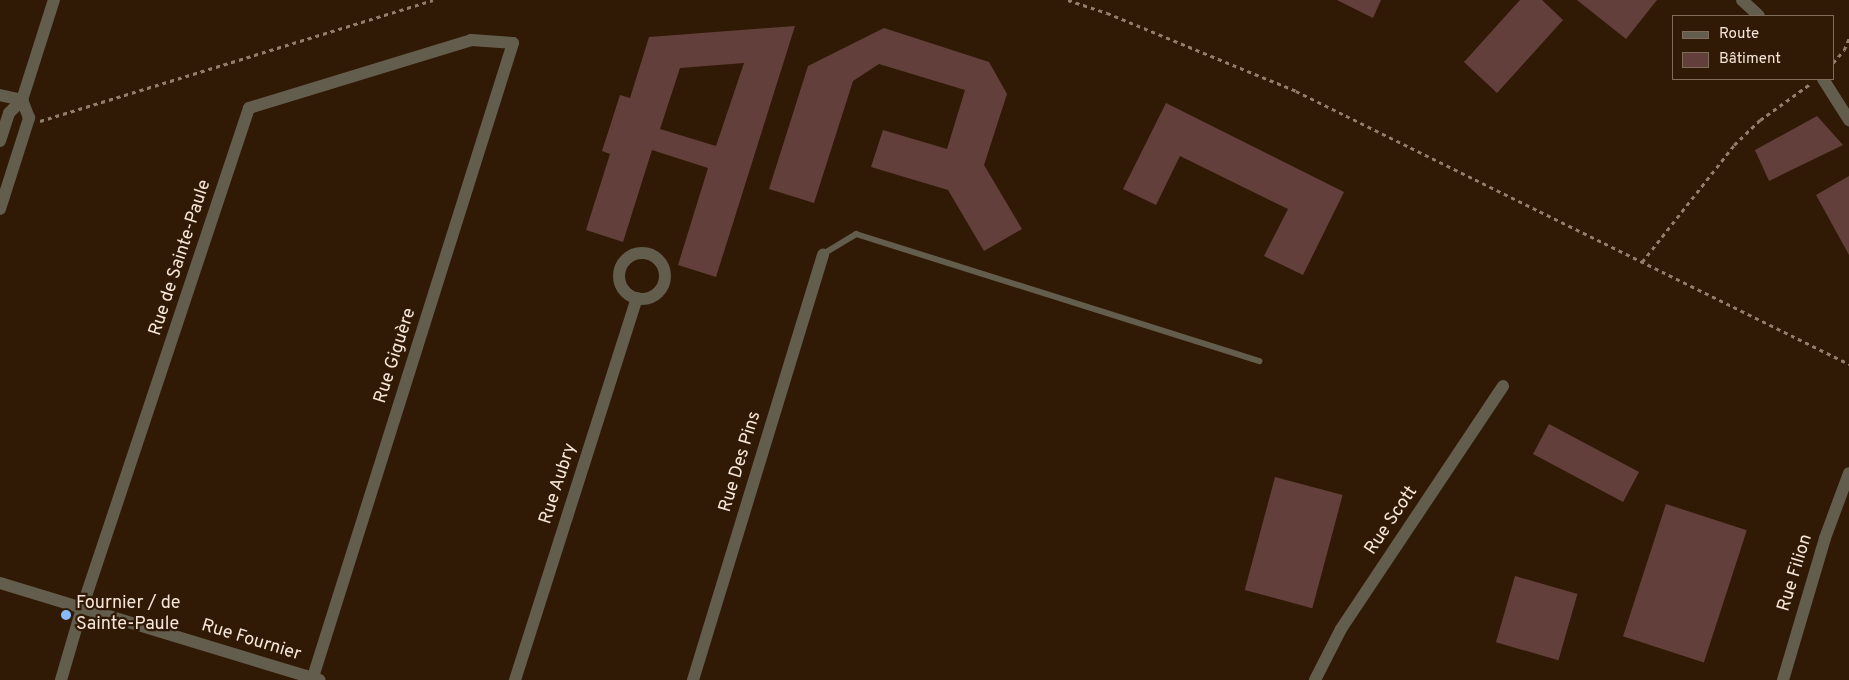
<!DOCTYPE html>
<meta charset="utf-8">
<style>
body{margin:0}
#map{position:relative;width:1849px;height:680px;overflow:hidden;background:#311a05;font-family:Overpass,sans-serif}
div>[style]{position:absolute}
.building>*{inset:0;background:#623f3b;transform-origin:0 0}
.path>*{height:2.5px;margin-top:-1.25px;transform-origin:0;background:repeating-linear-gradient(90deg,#927e6d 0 4px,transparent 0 8px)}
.service>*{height:6px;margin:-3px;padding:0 3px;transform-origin:3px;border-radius:3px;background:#635d4d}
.minor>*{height:12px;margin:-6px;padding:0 6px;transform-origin:6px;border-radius:6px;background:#635d4d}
.minor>.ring{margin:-6px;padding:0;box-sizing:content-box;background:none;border:12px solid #635d4d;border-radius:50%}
.tertiary>*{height:12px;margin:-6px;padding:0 6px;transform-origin:6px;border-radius:6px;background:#635d4d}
.dots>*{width:14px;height:14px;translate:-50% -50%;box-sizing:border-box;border:2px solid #311a05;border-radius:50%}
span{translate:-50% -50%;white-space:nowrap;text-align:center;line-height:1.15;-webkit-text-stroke:4.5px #311a05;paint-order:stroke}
.street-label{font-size:18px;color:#f6e6d9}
.poi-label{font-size:18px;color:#f6e6d9}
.left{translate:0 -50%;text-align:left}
.legend{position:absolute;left:1672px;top:15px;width:162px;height:65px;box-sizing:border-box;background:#311a05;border:1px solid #806c5a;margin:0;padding:6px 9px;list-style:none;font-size:15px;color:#f6e6d9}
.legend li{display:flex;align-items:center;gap:10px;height:25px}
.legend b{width:25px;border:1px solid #806c5a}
</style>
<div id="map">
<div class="building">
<div style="clip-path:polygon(1337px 0,1381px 0,1373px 18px)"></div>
<div style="clip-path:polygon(1520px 0,1542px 0,1563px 20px,1497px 93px,1464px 62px)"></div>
<div style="clip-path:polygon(1577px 0,1657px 0,1626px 39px)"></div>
<div style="clip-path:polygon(evenodd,795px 26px,716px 277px,678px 265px,708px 168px,652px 150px,623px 242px,586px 230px,610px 154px,602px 151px,620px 95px,630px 98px,649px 37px,795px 26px,744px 63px,716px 146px,660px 129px,680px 68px,744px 63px)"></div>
<div style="clip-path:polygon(884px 28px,989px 62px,1007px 94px,984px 165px,1022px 229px,984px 251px,948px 190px,871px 167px,883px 130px,947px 149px,965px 90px,879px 64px,853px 81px,814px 203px,769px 189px,808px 66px)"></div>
<div style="clip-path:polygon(1166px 103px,1344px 192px,1303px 275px,1264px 256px,1288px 209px,1180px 156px,1156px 205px,1123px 189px)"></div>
<div style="clip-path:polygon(1817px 116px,1843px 145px,1769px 181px,1755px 150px)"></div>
<div style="clip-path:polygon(1849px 176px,1849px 255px,1816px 195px)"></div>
<div style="left:1549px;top:424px;width:102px;height:34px;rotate:28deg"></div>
<div style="left:1275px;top:477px;width:70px;height:117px;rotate:15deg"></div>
<div style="left:1666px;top:504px;width:85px;height:139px;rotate:18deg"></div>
<div style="left:1515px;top:576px;width:65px;height:69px;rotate:16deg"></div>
</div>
<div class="path">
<div style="left:1068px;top:0;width:41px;rotate:18.4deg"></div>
<div style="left:1107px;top:13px;width:204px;rotate:22.4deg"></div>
<div style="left:1296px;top:91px;width:617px;rotate:26.27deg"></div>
<div style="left:1833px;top:63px;width:17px;rotate:-50deg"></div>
<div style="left:1844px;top:50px;width:13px;rotate:-67deg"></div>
<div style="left:40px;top:121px;width:411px;rotate:-17.1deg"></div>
<div style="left:1642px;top:262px;width:149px;rotate:-51.8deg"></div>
<div style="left:1734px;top:145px;width:36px;rotate:-44deg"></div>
<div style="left:1760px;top:120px;width:62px;rotate:-35.8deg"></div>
</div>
<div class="service">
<div style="left:823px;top:254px;width:39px;rotate:-31deg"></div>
<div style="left:856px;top:234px;width:423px;rotate:17.5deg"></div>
</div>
<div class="minor">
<div style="left:0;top:95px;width:23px;rotate:13deg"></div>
<div class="ring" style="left:619px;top:253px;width:34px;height:34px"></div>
<div style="left:0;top:583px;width:334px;rotate:16.9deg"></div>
<div style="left:61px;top:680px;width:75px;rotate:-73.7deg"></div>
<div style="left:82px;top:608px;width:527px;rotate:-71.53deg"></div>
<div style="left:249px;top:108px;width:232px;rotate:-17deg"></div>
<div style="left:471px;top:40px;width:42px;rotate:4.1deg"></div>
<div style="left:513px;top:43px;width:668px;rotate:107.51deg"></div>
<div style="left:515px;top:680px;width:401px;rotate:-72.3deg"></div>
<div style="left:693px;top:680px;width:445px;rotate:-73deg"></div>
<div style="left:1315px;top:680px;width:57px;rotate:-63deg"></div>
<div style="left:1341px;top:629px;width:292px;rotate:-56.3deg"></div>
</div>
<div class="tertiary">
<div style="left:1742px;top:0;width:23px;rotate:43deg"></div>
<div style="left:1823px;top:79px;width:49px;rotate:57.6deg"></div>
<div style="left:0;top:141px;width:29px;rotate:-72deg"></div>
<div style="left:9px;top:113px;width:18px;rotate:-45deg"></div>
<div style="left:22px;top:100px;width:105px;rotate:-72.3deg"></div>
<div style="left:0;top:209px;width:96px;rotate:-72.3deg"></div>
<div style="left:29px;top:118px;width:19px;rotate:-111deg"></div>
<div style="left:1783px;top:680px;width:148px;rotate:-73.5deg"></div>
<div style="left:1825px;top:538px;width:69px;rotate:-69.7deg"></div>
</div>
<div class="dots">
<div style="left:66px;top:615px;background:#88bafc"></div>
</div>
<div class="street-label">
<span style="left:181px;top:258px;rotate:-72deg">Rue de Sainte-Paule</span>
<span style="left:396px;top:356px;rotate:-72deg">Rue Giguère</span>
<span style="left:741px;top:462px;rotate:-73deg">Rue Des Pins</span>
<span style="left:559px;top:484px;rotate:-72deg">Rue Aubry</span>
<span style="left:1392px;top:521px;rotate:-56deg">Rue Scott</span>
<span style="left:1796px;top:573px;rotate:-73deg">Rue Filion</span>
<span style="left:251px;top:641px;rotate:17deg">Rue Fournier</span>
</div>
<div class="poi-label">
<span class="left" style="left:76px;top:615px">Fournier / de<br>Sainte-Paule</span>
</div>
<ul class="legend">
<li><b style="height:6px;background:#635d4d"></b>Route</li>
<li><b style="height:14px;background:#623f3b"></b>Bâtiment</li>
</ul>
</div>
